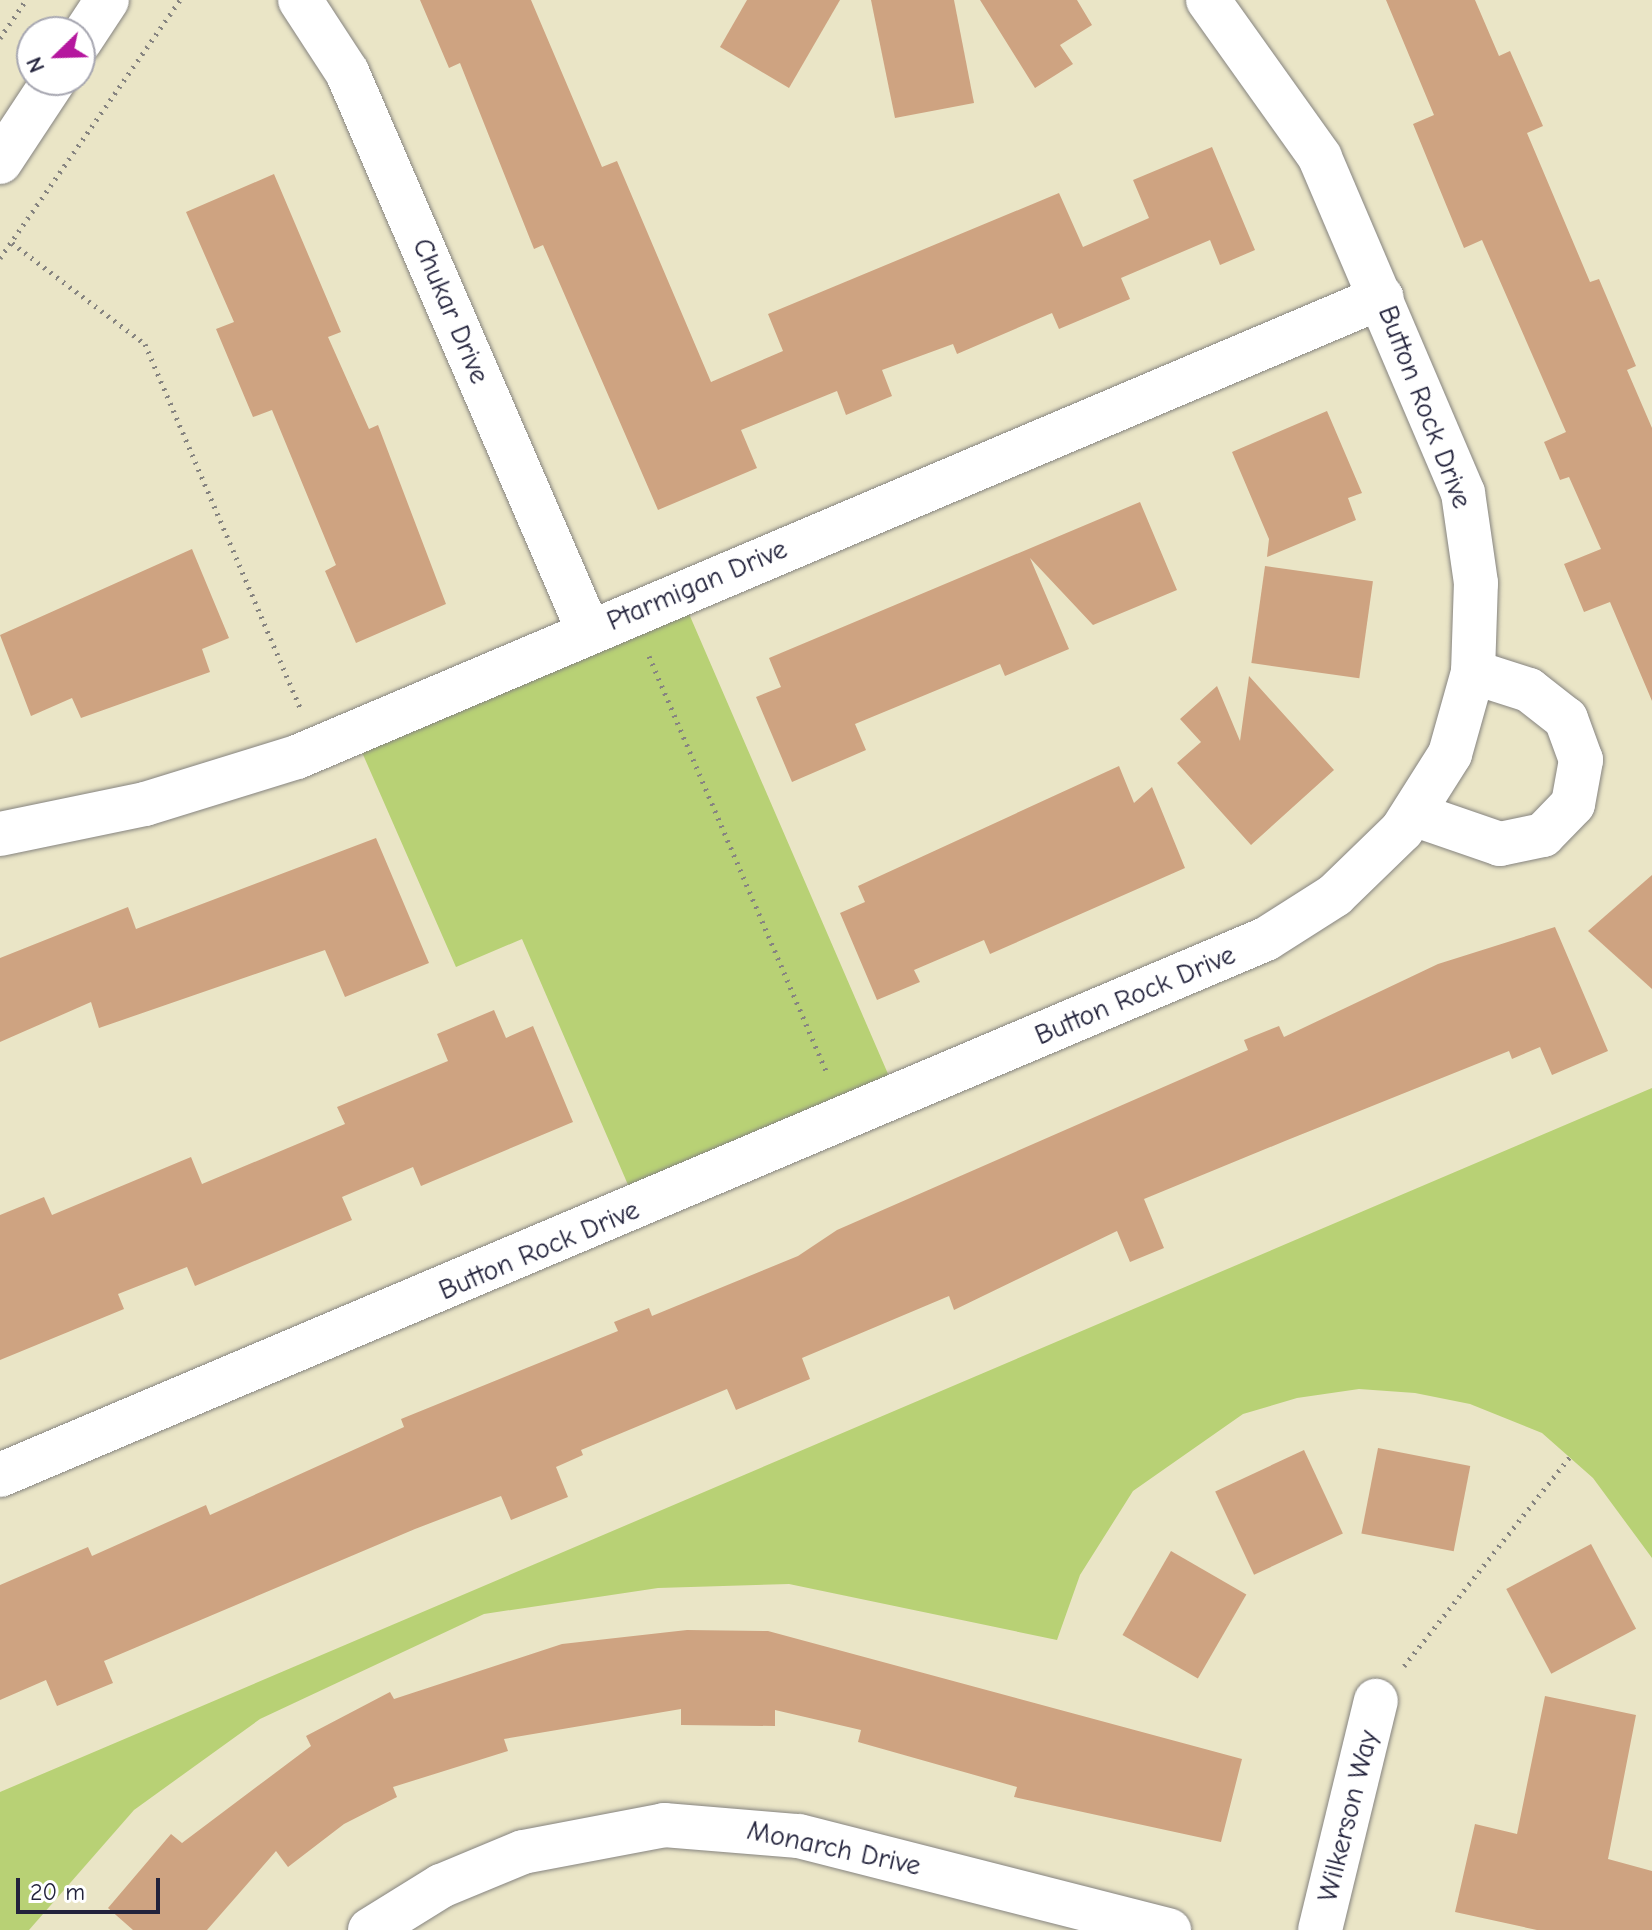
<!DOCTYPE html>
<style>
body{margin:0}
#map{position:relative;width:1652px;height:1930px;overflow:hidden;background:#eae5c6;font-family:"Comic Neue",sans-serif}
div>[style]{position:absolute}
.green>*{inset:0;background:#b8d175}
.building>*{inset:0;background:#cea381;transform-origin:0 0}
.path>*{height:5px;margin-top:-2.5px;transform-origin:0;background:repeating-linear-gradient(90deg,#868480 0 2px,transparent 0 8px)}
.roads{filter:drop-shadow(0 0 2px #868480) drop-shadow(0 0 2px #868480)}
.minor>*{height:44px;margin:-22px;padding:0 22px;transform-origin:22px;border-radius:22px;background:#fff}
.tertiary>*{height:44px;margin:-22px;padding:0 22px;transform-origin:22px;border-radius:22px;background:#fff}
span{translate:-50% -50%;white-space:nowrap;text-align:center;line-height:1.15;-webkit-text-stroke:6px #fff;paint-order:stroke}
.street-label{font-size:28px;color:#22223b}
.north{position:absolute;left:16px;top:16px;width:80px;height:80px;box-sizing:border-box;background:#fff;border:2px solid #a7a7b1;border-radius:50%;rotate:247deg;font-size:22px;font-weight:700;line-height:32px;text-align:center;color:#22223b}
.north::after{content:'';display:block;margin:auto;width:28px;height:36px;background:#b5179e;clip-path:polygon(50% 0,100% 100%,50% 72%,0 100%)}
.scale{position:absolute;left:16px;top:1878px;width:144px;height:36px;box-sizing:border-box;border:4px solid #22223b;border-top:0;padding-left:10px;font-size:24px;line-height:28px;white-space:nowrap;color:#22223b;-webkit-text-stroke:6px #fff;paint-order:stroke}
</style>
<div id="map">
<div class="green">
<div style="clip-path:polygon(680px 593px,898px 1097px,638px 1208px,522px 939px,456px 967px,354px 734px)"></div>
<div style="clip-path:polygon(1652px 1088px,1652px 1558px,1593px 1478px,1542px 1433px,1470px 1404px,1415px 1393px,1359px 1389px,1297px 1398px,1243px 1414px,1133px 1491px,1080px 1575px,1057px 1640px,789px 1584px,658px 1588px,484px 1614px,260px 1719px,134px 1810px,29px 1930px,0 1930px,0 1792px)"></div>
</div>
<div class="building">
<div style="clip-path:polygon(420px 0,531px 0,602px 167px,617px 161px,711px 382px,783px 351px,768px 314px,1059px 193px,1083px 247px,1149px 218px,1133px 180px,1212px 147px,1255px 250px,1220px 265px,1210px 240px,1121px 278px,1130px 299px,1059px 329px,1052px 313px,957px 354px,953px 344px,882px 370px,892px 396px,846px 415px,837px 391px,741px 430px,757px 468px,658px 510px,543px 245px,534px 249px,460px 63px,449px 68px)"></div>
<div style="clip-path:polygon(747px 0,840px 0,789px 88px,720px 47px)"></div>
<div style="clip-path:polygon(871px 0,954px 0,974px 103px,895px 118px)"></div>
<div style="clip-path:polygon(980px 0,1077px 0,1092px 25px,1060px 45px,1073px 64px,1035px 88px)"></div>
<div style="clip-path:polygon(1386px 0,1475px 0,1499px 56px,1510px 51px,1543px 126px,1527px 133px,1590px 282px,1599px 279px,1636px 366px,1627px 370px,1652px 428px,1652px 701px,1610px 602px,1584px 612px,1564px 564px,1601px 549px,1569px 477px,1560px 480px,1544px 442px,1566px 432px,1482px 240px,1464px 248px,1447px 207px,1413px 124px,1434px 115px)"></div>
<div style="clip-path:polygon(274px 174px,341px 332px,328px 337px,369px 429px,378px 425px,446px 604px,356px 643px,325px 571px,336px 565px,272px 410px,253px 417px,216px 329px,234px 322px,186px 212px)"></div>
<div style="clip-path:polygon(1327px 411px,1362px 493px,1348px 498px,1356px 520px,1267px 557px,1269px 539px,1232px 452px)"></div>
<div style="clip-path:polygon(1140px 502px,1177px 590px,1093px 625px,1030px 558px,1069px 649px,1005px 676px,1000px 664px,855px 724px,866px 750px,792px 782px,756px 697px,781px 687px,769px 658px)"></div>
<div style="clip-path:polygon(192px 549px,229px 638px,202px 649px,210px 672px,81px 718px,72px 698px,31px 716px,0 635px)"></div>
<div style="left:1265px;top:566px;width:109px;height:98px;rotate:8deg"></div>
<div style="clip-path:polygon(1249px 676px,1334px 770px,1251px 845px,1177px 763px,1201px 742px,1180px 719px,1217px 686px,1240px 741px)"></div>
<div style="clip-path:polygon(1119px 766px,1134px 803px,1152px 787px,1185px 868px,990px 954px,984px 940px,914px 970px,920px 982px,877px 1000px,840px 913px,865px 902px,858px 886px)"></div>
<div style="clip-path:polygon(376px 838px,429px 963px,345px 997px,325px 950px,99px 1028px,91px 1002px,0 1042px,0 958px,128px 907px,136px 929px)"></div>
<div style="clip-path:polygon(1652px 875px,1652px 989px,1588px 931px)"></div>
<div style="clip-path:polygon(1555px 927px,1608px 1051px,1552px 1075px,1540px 1047px,1512px 1059px,1509px 1051px,1285px 1141px,1144px 1199px,1164px 1248px,1130px 1262px,1117px 1231px,954px 1310px,949px 1296px,802px 1358px,810px 1379px,736px 1410px,727px 1389px,581px 1450px,583px 1455px,556px 1467px,568px 1497px,511px 1520px,501px 1496px,415px 1529px,104px 1661px,113px 1683px,57px 1706px,46px 1680px,0 1700px,0 1585px,88px 1547px,92px 1556px,206px 1505px,210px 1515px,404px 1427px,401px 1419px,618px 1331px,614px 1322px,649px 1308px,652px 1316px,798px 1256px,837px 1230px,1248px 1050px,1244px 1040px,1279px 1026px,1284px 1037px,1438px 964px)"></div>
<div style="clip-path:polygon(494px 1010px,506px 1038px,533px 1026px,573px 1122px,421px 1186px,413px 1167px,342px 1197px,352px 1220px,195px 1286px,187px 1267px,118px 1294px,124px 1309px,0 1360px,0 1215px,44px 1197px,52px 1215px,191px 1157px,202px 1184px,345px 1124px,337px 1107px,448px 1061px,437px 1034px)"></div>
<div style="left:1378px;top:1448px;width:94px;height:87px;rotate:11deg"></div>
<div style="left:1304px;top:1450px;width:92px;height:98px;rotate:65deg"></div>
<div style="left:1591px;top:1544px;width:96px;height:96px;rotate:62deg"></div>
<div style="left:1171px;top:1551px;width:87px;height:97px;rotate:30deg"></div>
<div style="clip-path:polygon(687px 1630px,768px 1631px,1242px 1759px,1221px 1842px,1014px 1797px,1017px 1787px,858px 1742px,861px 1730px,775px 1710px,775px 1726px,681px 1725px,681px 1709px,504px 1739px,508px 1751px,393px 1787px,397px 1797px,344px 1824px,288px 1867px,276px 1851px,207px 1930px,133px 1930px,108px 1908px,171px 1834px,182px 1843px,311px 1746px,306px 1736px,390px 1692px,394px 1699px,562px 1644px)"></div>
<div style="clip-path:polygon(1545px 1696px,1636px 1715px,1608px 1859px,1652px 1871px,1652px 1930px,1537px 1930px,1455px 1912px,1475px 1824px,1517px 1834px)"></div>
</div>
<div class="path">
<div style="left:0;top:38px;width:46px;rotate:-55.6deg"></div>
<div style="left:12px;top:243px;width:167px;rotate:37.2deg"></div>
<div style="left:145px;top:344px;width:396px;rotate:66.9deg"></div>
<div style="left:0;top:258px;width:315px;rotate:-55.1deg"></div>
<div style="left:649px;top:656px;width:454px;rotate:66.9deg"></div>
<div style="left:1404px;top:1666px;width:269px;rotate:-51.6deg"></div>
</div>
<div class="roads">
<div class="minor">
<div style="left:300px;top:0;width:86px;rotate:56.9deg"></div>
<div style="left:347px;top:72px;width:608px;rotate:66.64deg"></div>
<div style="left:1413px;top:814px;width:92px;rotate:19deg"></div>
<div style="left:1500px;top:844px;width:44px;rotate:-11.8deg"></div>
<div style="left:1543px;top:835px;width:43px;rotate:-45.9deg"></div>
<div style="left:1573px;top:804px;width:45px;rotate:-79.7deg"></div>
<div style="left:1581px;top:760px;width:44px;rotate:-110.1deg"></div>
<div style="left:1566px;top:719px;width:47px;rotate:-141.9deg"></div>
<div style="left:1529px;top:690px;width:59px;rotate:-162.2deg"></div>
<div style="left:0;top:834px;width:148px;rotate:-11.7deg"></div>
<div style="left:145px;top:804px;width:159px;rotate:-17.2deg"></div>
<div style="left:297px;top:757px;width:1178px;rotate:-22.98deg"></div>
<div style="left:0;top:1475px;width:1375px;rotate:-22.95deg"></div>
<div style="left:1266px;top:939px;width:82px;rotate:-32.5deg"></div>
<div style="left:1335px;top:895px;width:93px;rotate:-44.1deg"></div>
<div style="left:1402px;top:830px;width:90px;rotate:-57.7deg"></div>
<div style="left:1450px;top:754px;width:85px;rotate:-74.3deg"></div>
<div style="left:1473px;top:672px;width:89px;rotate:-88.1deg"></div>
<div style="left:1476px;top:583px;width:91px;rotate:-98.2deg"></div>
<div style="left:1463px;top:493px;width:365px;rotate:-113.1deg"></div>
<div style="left:1320px;top:157px;width:193px;rotate:-125.5deg"></div>
<div style="left:370px;top:1930px;width:84px;rotate:-31.8deg"></div>
<div style="left:441px;top:1886px;width:89px;rotate:-22.5deg"></div>
<div style="left:523px;top:1852px;width:144px;rotate:-10.8deg"></div>
<div style="left:664px;top:1825px;width:135px;rotate:4.7deg"></div>
<div style="left:799px;top:1836px;width:382px;rotate:14.3deg"></div>
<div style="left:1320px;top:1930px;width:236px;rotate:-76.3deg"></div>
</div>
<div class="tertiary">
<div style="left:80px;top:41px;width:49px;rotate:-56.6deg"></div>
<div style="left:0;top:162px;width:98px;rotate:-56.6deg"></div>
</div>
</div>
<div class="street-label">
<span style="left:451px;top:311px;rotate:67deg">Chukar Drive</span>
<span style="left:1425px;top:407px;rotate:69deg">Button Rock Drive</span>
<span style="left:697px;top:585px;rotate:-23deg">Ptarmigan Drive</span>
<span style="left:1135px;top:995px;rotate:-23deg">Button Rock Drive</span>
<span style="left:539px;top:1250px;rotate:-23deg">Button Rock Drive</span>
<span style="left:1348px;top:1816px;rotate:-76deg">Wilkerson Way</span>
<span style="left:834px;top:1848px;rotate:12deg">Monarch Drive</span>
</div>
<div class="north">N</div>
<div class="scale">20 m</div>
</div>
